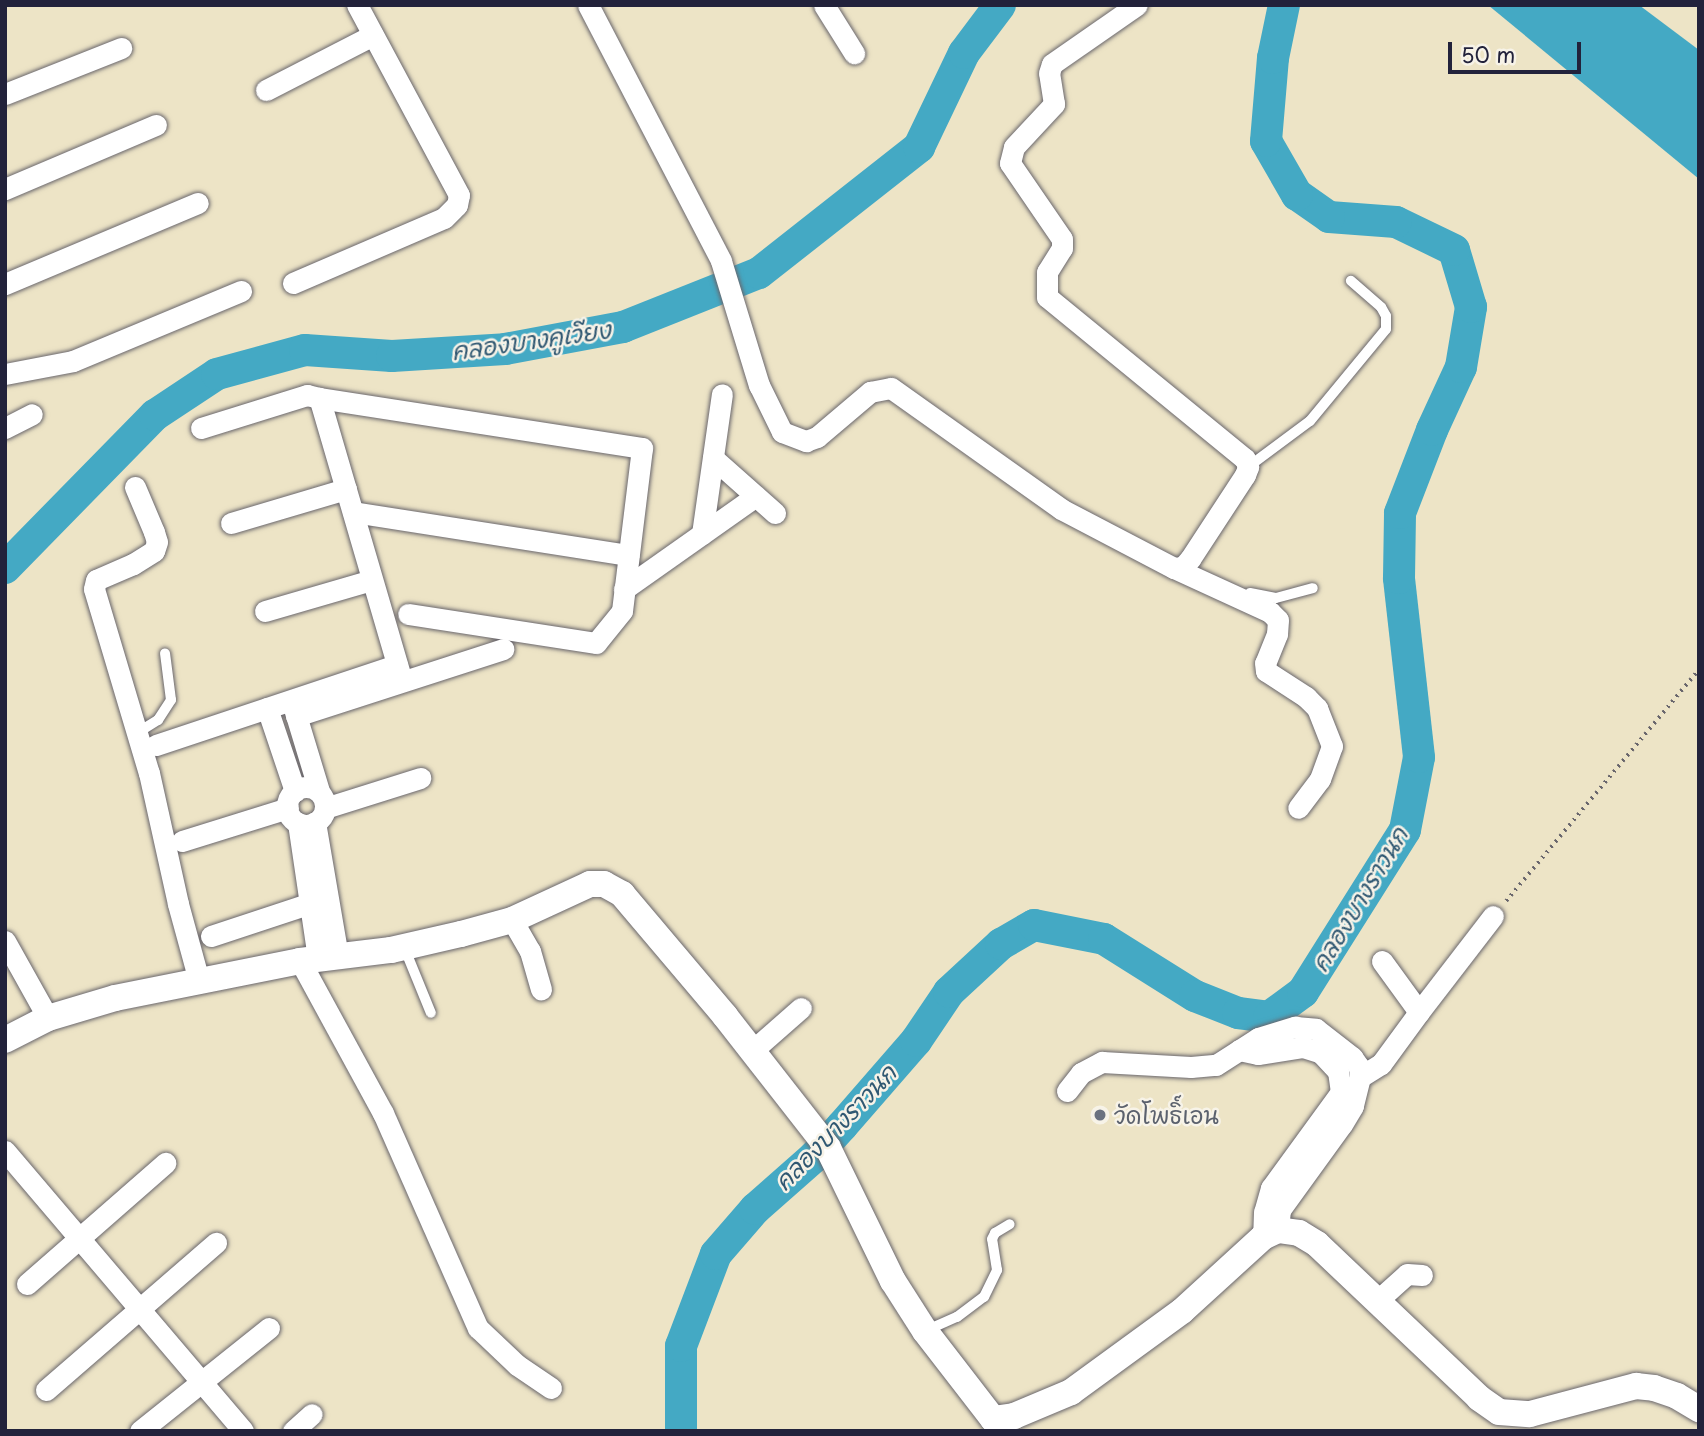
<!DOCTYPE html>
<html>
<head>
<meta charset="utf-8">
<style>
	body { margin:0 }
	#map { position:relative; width:1704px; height:1436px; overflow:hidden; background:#ede4c6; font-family:"Playpen Sans","Playpen Sans Thai",sans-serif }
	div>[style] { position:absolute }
	.water>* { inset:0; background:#44a9c4 }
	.river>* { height:32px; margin:-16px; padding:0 16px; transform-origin:16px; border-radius:16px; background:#44a9c4 }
	.path>* { height:3.5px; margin-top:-1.75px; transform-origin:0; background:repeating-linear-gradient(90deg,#69666c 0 2px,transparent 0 7px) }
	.roads { filter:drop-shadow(0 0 2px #69666c) drop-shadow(0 0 2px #69666c) }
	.service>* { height:10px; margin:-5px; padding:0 5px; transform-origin:5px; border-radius:5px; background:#fff }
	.minor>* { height:21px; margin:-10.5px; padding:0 10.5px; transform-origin:10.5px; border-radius:10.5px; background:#fff }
	.minor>.ring { margin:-10.5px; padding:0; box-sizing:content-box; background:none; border:21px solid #fff; border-radius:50% }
	.tertiary>* { height:26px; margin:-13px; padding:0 13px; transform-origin:13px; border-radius:13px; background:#fff }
	.dots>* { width:19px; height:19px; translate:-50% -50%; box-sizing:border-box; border:4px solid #f7f3e8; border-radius:50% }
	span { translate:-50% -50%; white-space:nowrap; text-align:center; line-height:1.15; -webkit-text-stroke:5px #f7f3e8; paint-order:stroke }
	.worship-label { font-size:23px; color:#5b616d }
	.left { translate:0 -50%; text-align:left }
	.water-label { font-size:24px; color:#305872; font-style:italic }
	.frame { position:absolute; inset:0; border:7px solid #22223b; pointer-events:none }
	.scale { position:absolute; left:1448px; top:42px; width:133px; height:32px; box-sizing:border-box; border:4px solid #22223b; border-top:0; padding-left:9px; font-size:21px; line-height:24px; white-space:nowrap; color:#22223b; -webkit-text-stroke:5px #f7f3e8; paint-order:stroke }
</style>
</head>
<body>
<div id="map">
	<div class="water">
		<div style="clip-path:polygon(1488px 5px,1639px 5px,1699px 50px,1699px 179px)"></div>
	</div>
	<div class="river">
		<div style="left:5px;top:568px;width:214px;rotate:-45.6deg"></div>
		<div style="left:155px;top:415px;width:74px;rotate:-33.5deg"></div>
		<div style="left:217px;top:374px;width:91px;rotate:-15.3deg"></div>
		<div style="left:305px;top:350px;width:87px;rotate:3.9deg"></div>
		<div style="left:392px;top:356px;width:113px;rotate:-3.5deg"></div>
		<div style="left:505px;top:349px;width:120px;rotate:-10.6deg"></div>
		<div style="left:623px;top:327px;width:146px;rotate:-21.7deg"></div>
		<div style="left:759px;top:273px;width:204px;rotate:-38.2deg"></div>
		<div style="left:919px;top:147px;width:104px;rotate:-64.4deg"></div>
		<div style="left:964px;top:53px;width:60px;rotate:-53.1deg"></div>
		<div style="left:681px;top:1431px;width:85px;rotate:-90deg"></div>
		<div style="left:681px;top:1346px;width:98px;rotate:-69.2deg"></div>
		<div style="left:716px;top:1254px;width:60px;rotate:-49.1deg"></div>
		<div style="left:755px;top:1209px;width:79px;rotate:-41.4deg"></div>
		<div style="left:814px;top:1157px;width:42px;rotate:-47.9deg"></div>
		<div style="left:842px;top:1126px;width:113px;rotate:-49deg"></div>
		<div style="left:916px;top:1041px;width:59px;rotate:-56deg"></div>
		<div style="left:949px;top:992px;width:71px;rotate:-42.7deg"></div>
		<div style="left:1001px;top:944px;width:38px;rotate:-30deg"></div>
		<div style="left:1034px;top:925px;width:71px;rotate:11.3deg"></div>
		<div style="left:1104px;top:939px;width:107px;rotate:32.1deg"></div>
		<div style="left:1195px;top:996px;width:46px;rotate:21.6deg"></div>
		<div style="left:1238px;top:1013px;width:31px;rotate:7deg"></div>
		<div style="left:1269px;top:1017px;width:42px;rotate:-36.3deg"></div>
		<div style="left:1303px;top:992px;width:191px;rotate:-57.8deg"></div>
		<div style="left:1405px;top:830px;width:74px;rotate:-79.1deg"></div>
		<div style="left:1419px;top:757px;width:180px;rotate:-96.4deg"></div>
		<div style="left:1399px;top:578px;width:65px;rotate:-89.1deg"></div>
		<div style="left:1400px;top:513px;width:89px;rotate:-68.9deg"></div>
		<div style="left:1432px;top:430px;width:69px;rotate:-65.3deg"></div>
		<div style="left:1461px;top:367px;width:61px;rotate:-80.5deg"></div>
		<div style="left:1471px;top:307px;width:59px;rotate:-106.6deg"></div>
		<div style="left:1454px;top:250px;width:64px;rotate:-154.2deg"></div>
		<div style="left:1396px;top:222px;width:67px;rotate:-175.7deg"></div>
		<div style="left:1329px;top:217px;width:39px;rotate:-145deg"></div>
		<div style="left:1297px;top:195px;width:62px;rotate:-119.9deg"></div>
		<div style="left:1266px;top:141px;width:83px;rotate:-85.2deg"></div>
		<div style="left:1273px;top:58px;width:54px;rotate:-78.3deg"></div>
	</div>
	<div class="path">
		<div style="left:1506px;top:901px;width:302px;rotate:-50.2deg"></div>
	</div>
	<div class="roads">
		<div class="service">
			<div style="left:1248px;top:467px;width:77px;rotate:-36.6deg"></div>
			<div style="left:1310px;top:421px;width:119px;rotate:-50.4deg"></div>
			<div style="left:1386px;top:329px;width:13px;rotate:-90deg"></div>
			<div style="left:1386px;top:316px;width:10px;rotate:-119deg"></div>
			<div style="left:1381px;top:307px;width:40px;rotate:-139deg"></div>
			<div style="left:1250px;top:593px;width:26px;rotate:11deg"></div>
			<div style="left:1276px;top:598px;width:38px;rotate:-15deg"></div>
			<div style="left:137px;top:733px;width:25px;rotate:-32deg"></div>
			<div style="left:158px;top:720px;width:24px;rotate:-57deg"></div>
			<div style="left:171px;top:700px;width:47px;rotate:-97.3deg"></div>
			<div style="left:404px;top:947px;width:71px;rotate:67.8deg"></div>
			<div style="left:925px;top:1331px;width:35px;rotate:-24deg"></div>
			<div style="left:957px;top:1317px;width:34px;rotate:-37deg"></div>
			<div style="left:984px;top:1297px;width:30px;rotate:-64deg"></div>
			<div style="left:997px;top:1270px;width:31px;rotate:-99deg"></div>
			<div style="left:992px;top:1239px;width:7px;rotate:-63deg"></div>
			<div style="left:995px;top:1233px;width:17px;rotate:-31deg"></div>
		</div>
		<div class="minor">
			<div style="left:588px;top:5px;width:288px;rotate:62.5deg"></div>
			<div style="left:721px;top:261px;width:130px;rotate:73deg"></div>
			<div style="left:759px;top:385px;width:52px;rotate:63.9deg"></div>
			<div style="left:782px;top:432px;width:26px;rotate:21deg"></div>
			<div style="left:806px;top:441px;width:12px;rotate:-20deg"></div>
			<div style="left:817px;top:437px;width:70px;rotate:-40.3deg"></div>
			<div style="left:870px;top:392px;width:21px;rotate:-11deg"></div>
			<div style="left:891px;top:388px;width:209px;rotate:35.4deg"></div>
			<div style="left:1061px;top:509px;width:127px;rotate:27.6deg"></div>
			<div style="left:1174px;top:568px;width:9px;rotate:-6deg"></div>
			<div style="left:1183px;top:567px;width:11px;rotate:-49deg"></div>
			<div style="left:1190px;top:559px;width:100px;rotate:-56.8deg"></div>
			<div style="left:1245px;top:475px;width:9px;rotate:-69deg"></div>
			<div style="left:1248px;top:467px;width:9px;rotate:-111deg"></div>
			<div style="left:1245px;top:459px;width:256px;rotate:-140.7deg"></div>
			<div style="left:1047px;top:297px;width:25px;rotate:-90deg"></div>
			<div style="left:1047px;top:272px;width:28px;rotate:-58deg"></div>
			<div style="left:1062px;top:248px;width:9px;rotate:-90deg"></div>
			<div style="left:1062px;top:239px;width:92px;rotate:-124.4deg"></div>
			<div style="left:1010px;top:163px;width:16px;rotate:-76deg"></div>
			<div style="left:1014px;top:147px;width:59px;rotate:-47.1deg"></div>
			<div style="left:1054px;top:104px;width:31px;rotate:-99deg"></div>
			<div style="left:1049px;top:73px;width:9px;rotate:-72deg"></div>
			<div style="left:1052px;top:64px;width:103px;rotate:-34.8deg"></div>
			<div style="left:824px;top:5px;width:57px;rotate:58deg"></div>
			<div style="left:266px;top:90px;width:120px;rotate:-27.2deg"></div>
			<div style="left:5px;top:94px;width:125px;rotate:-21.6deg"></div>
			<div style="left:5px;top:189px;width:164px;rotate:-23deg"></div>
			<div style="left:293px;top:283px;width:164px;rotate:-23.3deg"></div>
			<div style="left:444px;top:218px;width:18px;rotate:-45deg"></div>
			<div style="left:457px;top:205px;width:10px;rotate:-79deg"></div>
			<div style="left:459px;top:195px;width:216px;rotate:-118.2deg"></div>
			<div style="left:5px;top:284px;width:209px;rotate:-22.8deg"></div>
			<div style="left:5px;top:374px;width:69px;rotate:-10.8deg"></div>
			<div style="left:73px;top:361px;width:182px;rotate:-22.6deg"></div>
			<div style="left:5px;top:428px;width:30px;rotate:-27deg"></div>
			<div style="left:201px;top:428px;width:111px;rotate:-17.3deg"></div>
			<div style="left:307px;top:395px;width:12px;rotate:14deg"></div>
			<div style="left:713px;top:458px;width:83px;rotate:41.6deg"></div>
			<div style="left:135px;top:487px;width:49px;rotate:67.1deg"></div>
			<div style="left:154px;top:532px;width:10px;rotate:73deg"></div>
			<div style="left:157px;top:542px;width:9px;rotate:108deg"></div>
			<div style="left:154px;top:551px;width:25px;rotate:148deg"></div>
			<div style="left:133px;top:564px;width:40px;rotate:156.6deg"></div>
			<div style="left:96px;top:580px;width:9px;rotate:103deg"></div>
			<div style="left:94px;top:589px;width:192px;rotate:73.4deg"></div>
			<div style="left:149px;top:773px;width:134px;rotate:77.5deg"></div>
			<div style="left:178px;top:904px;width:80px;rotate:74.7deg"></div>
			<div style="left:353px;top:512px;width:279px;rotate:8.9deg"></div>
			<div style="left:231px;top:523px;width:120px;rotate:-16.5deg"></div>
			<div style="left:702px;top:534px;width:141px;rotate:-81.9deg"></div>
			<div style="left:1174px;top:568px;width:106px;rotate:24.6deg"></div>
			<div style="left:1270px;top:612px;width:11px;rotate:45deg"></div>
			<div style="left:1278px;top:620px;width:14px;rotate:94deg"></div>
			<div style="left:1277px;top:634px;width:31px;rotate:112deg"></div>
			<div style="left:1265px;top:663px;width:8px;rotate:83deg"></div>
			<div style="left:1266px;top:671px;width:48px;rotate:33deg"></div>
			<div style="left:1306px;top:697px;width:16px;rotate:45deg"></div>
			<div style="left:1317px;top:708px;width:41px;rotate:68.5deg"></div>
			<div style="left:1332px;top:746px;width:35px;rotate:110deg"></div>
			<div style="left:1320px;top:779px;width:36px;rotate:127deg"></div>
			<div style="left:624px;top:589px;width:161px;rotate:-35.2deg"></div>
			<div style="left:265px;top:611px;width:111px;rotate:-16.2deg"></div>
			<div style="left:402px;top:681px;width:295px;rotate:-106.3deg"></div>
			<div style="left:319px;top:398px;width:327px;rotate:8.8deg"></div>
			<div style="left:642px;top:448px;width:164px;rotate:97deg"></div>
			<div style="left:622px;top:611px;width:41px;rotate:129.1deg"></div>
			<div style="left:596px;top:643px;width:190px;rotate:-171.2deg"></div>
			<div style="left:292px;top:702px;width:93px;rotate:73.1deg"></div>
			<div style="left:267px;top:708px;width:88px;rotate:71.4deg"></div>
			<div style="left:296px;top:716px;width:218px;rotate:-17.9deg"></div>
			<div style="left:156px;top:745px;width:254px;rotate:-18.4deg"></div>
			<div class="ring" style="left:287px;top:787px;width:17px;height:17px"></div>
			<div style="left:325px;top:808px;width:100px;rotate:-17.5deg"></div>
			<div style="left:315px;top:822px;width:137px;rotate:80.3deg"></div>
			<div style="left:298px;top:823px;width:137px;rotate:81.6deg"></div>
			<div style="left:182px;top:841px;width:111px;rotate:-17.3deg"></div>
			<div style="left:512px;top:920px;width:36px;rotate:60deg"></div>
			<div style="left:530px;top:951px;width:40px;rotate:74deg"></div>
			<div style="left:211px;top:936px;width:118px;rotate:-18.3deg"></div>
			<div style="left:5px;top:941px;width:88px;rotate:60.8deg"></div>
			<div style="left:300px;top:961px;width:173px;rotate:61.4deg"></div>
			<div style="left:383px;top:1113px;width:235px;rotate:66.2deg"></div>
			<div style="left:478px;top:1328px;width:54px;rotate:43.5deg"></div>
			<div style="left:517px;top:1365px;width:41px;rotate:34.1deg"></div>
			<div style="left:1419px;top:1012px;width:121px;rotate:-52.4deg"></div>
			<div style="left:1239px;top:1050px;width:19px;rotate:12deg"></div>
			<div style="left:1258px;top:1054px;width:46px;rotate:-8.8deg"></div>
			<div style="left:1303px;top:1047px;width:19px;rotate:18deg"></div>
			<div style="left:1321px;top:1053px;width:25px;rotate:47deg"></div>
			<div style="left:1338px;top:1071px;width:21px;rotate:82deg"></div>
			<div style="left:1341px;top:1092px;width:119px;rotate:126.1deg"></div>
			<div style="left:1271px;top:1188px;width:25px;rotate:106deg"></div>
			<div style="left:1264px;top:1212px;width:25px;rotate:92deg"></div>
			<div style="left:752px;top:1051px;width:65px;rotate:-41.3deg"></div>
			<div style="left:1360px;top:1077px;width:25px;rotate:-32deg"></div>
			<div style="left:1381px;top:1064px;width:64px;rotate:-53.8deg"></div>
			<div style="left:1419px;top:1012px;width:63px;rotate:-126deg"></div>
			<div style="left:1067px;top:1091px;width:23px;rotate:-52deg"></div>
			<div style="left:1081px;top:1073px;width:24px;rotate:-28deg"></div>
			<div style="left:1102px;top:1062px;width:89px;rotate:3.2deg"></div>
			<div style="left:1191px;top:1067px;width:25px;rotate:-5deg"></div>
			<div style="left:1216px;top:1065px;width:50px;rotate:-32.7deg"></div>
			<div style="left:1258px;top:1038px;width:39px;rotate:-17deg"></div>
			<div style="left:1295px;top:1027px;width:21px;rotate:5deg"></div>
			<div style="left:1316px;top:1029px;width:46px;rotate:37.9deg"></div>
			<div style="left:1352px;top:1057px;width:12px;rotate:55deg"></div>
			<div style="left:1359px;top:1067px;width:10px;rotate:84deg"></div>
			<div style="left:1360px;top:1077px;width:30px;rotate:104deg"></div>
			<div style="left:1353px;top:1106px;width:21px;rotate:121deg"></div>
			<div style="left:1342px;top:1124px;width:106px;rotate:125.8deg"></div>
			<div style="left:1280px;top:1210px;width:20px;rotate:96deg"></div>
			<div style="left:5px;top:1151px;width:367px;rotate:49.6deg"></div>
			<div style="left:27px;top:1284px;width:184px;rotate:-41.2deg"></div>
			<div style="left:1377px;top:1301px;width:40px;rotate:-42deg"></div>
			<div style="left:1407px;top:1274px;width:15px;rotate:4deg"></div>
			<div style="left:46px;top:1390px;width:225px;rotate:-40.9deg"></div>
			<div style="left:140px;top:1431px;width:165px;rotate:-38.6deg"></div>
			<div style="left:293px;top:1431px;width:25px;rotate:-42deg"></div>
		</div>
		<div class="tertiary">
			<div style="left:5px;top:1040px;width:48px;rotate:-27.1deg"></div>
			<div style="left:48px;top:1018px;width:70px;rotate:-16.6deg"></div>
			<div style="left:115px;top:998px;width:189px;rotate:-11.3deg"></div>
			<div style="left:300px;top:961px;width:92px;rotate:-6.9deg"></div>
			<div style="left:391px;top:950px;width:72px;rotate:-12.9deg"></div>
			<div style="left:461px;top:934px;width:53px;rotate:-15.4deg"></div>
			<div style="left:512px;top:920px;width:86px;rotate:-24.8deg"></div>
			<div style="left:590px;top:884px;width:14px"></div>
			<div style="left:604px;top:884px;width:21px;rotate:29deg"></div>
			<div style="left:622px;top:894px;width:160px;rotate:49.8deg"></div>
			<div style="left:725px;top:1016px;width:167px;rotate:52deg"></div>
			<div style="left:828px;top:1148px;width:148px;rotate:64deg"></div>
			<div style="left:893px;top:1281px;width:59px;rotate:57.4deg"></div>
			<div style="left:925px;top:1331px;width:111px;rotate:52.3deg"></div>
			<div style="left:993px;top:1419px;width:21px;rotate:-8deg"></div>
			<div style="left:1014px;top:1416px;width:62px;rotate:-22.8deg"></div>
			<div style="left:1071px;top:1392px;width:137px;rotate:-36.1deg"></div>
			<div style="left:1182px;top:1311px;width:110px;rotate:-42.4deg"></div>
			<div style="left:1263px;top:1237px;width:17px;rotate:-25deg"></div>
			<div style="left:1278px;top:1230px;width:21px;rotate:8deg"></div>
			<div style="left:1299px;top:1233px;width:21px;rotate:31deg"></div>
			<div style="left:1317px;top:1244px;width:224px;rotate:43.5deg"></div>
			<div style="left:1479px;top:1398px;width:24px;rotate:35deg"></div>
			<div style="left:1499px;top:1412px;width:31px;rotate:4deg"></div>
			<div style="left:1530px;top:1414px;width:110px;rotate:-14.8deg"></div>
			<div style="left:1636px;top:1386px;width:18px;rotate:6deg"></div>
			<div style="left:1654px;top:1388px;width:24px;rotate:19deg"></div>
			<div style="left:1677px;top:1396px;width:26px;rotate:31deg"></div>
		</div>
	</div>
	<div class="dots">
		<div style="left:1100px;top:1115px;background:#6b7280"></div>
	</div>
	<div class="worship-label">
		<span class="left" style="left:1114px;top:1115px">วัดโพธิ์เอน</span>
	</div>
	<div class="water-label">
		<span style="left:531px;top:340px;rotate:-8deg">คลองบางคูเวียง</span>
		<span style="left:1359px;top:899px;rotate:-59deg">คลองบางราวนก</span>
		<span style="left:835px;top:1127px;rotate:-46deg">คลองบางราวนก</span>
	</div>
	<div class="frame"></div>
	<div class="scale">50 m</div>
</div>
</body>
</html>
